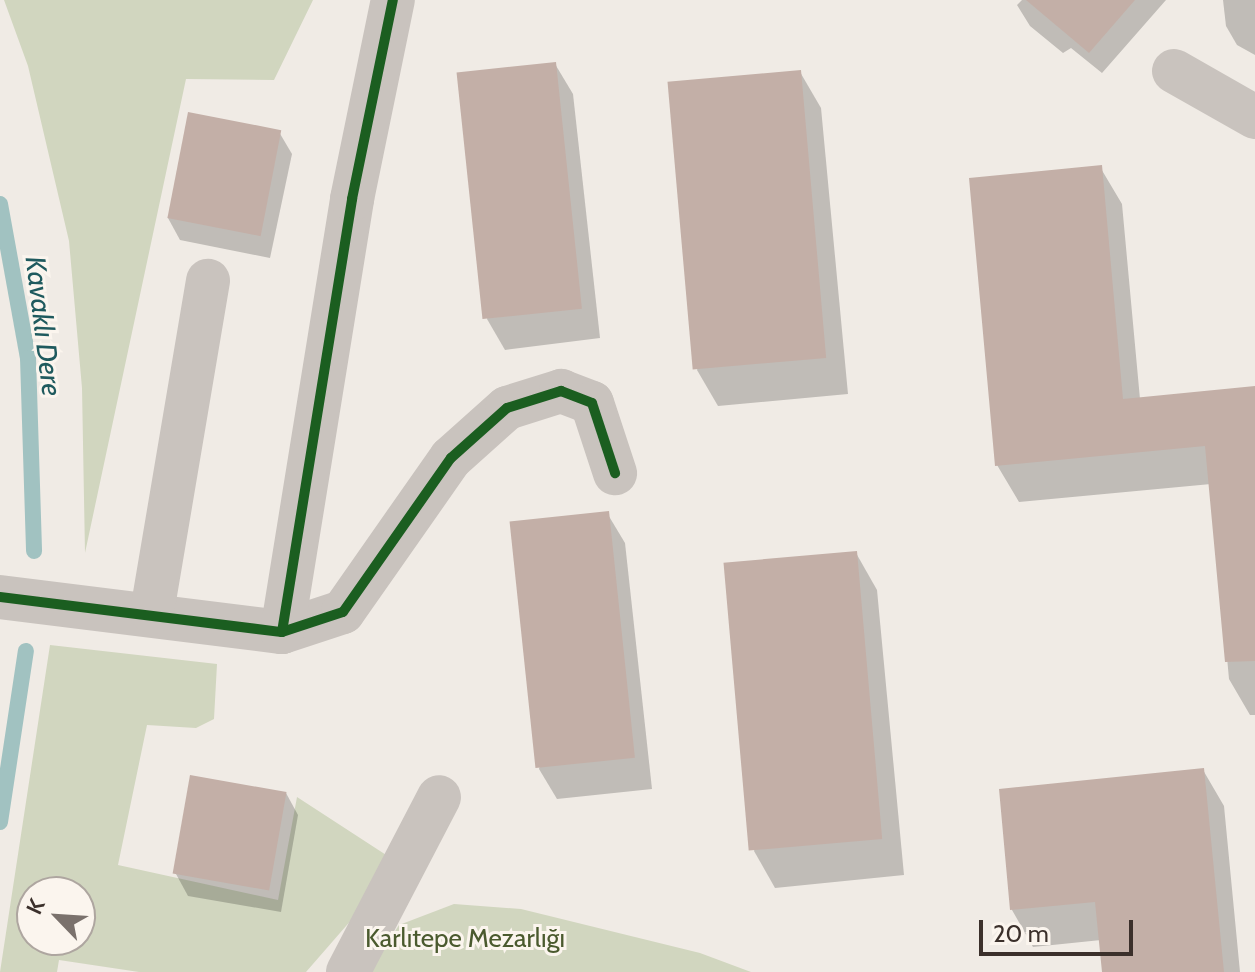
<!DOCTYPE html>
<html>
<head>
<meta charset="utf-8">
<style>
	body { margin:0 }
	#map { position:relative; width:1255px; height:972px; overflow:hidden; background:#f0ebe5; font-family:Cabin,sans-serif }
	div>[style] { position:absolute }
	.green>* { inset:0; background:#d1d6bf }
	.shadow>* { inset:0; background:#0003 }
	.stream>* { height:16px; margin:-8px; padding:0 8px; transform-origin:8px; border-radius:8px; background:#a1c2c1 }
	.building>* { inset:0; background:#c3afa7; transform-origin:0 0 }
	.minor>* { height:44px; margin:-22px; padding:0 22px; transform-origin:22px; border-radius:22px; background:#c9c3be }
	.cycleway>* { height:10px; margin:-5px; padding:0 5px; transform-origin:5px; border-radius:5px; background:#1b5e20 }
	span { translate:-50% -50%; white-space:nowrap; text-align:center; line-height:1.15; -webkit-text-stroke:6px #fbf5ee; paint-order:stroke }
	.park-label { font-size:26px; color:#4a5a2e }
	.water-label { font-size:28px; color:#1f5a5e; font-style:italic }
	.north { position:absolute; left:16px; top:876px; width:80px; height:80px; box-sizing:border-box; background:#fbf5ee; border:2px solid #aea6a0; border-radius:50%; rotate:295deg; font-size:22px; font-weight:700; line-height:32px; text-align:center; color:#3b302b }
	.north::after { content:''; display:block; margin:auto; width:28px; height:36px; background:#7a716c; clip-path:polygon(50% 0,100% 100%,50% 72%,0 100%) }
	.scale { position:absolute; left:979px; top:920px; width:154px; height:36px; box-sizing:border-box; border:4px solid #3b302b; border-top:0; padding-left:10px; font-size:24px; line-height:28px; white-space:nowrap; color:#3b302b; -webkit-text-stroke:6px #fbf5ee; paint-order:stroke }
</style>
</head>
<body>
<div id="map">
	<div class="green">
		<div style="clip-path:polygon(4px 0,313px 0,274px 80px,186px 79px,85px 553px,82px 388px,69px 241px,28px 66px)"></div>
		<div style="clip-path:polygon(evenodd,50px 645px,217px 664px,214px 719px,196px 728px,147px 725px,118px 865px,278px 900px,297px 797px,400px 864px,306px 972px,139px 972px,59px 960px,57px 972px,0 972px,50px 645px,32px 892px,80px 892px,80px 940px,32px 940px,32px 892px)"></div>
		<div style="clip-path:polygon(454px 904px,521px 909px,700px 953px,751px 972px,369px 972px,399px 925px)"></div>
	</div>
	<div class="shadow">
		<div style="clip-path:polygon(1022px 0,1166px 0,1102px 73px,1071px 48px,1063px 53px,1030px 26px,1017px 5px)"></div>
		<div style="clip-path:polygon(1223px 0,1255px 0,1255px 55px,1237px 45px,1226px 26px)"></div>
		<div style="clip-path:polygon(555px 64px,573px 94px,600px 338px,505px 350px,487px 319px)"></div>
		<div style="clip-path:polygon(800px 72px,821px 108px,848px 394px,718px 406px,697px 370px)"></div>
		<div style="clip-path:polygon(279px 132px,292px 154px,270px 258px,180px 240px,168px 218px)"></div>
		<div style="clip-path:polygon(1100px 167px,1122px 204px,1140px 399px,1255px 388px,1255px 715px,1250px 715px,1229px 679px,1211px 484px,1019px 502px,997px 465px)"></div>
		<div style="clip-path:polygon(607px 513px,625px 543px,652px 789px,557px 799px,539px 769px)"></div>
		<div style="clip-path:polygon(856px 553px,877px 590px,904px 875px,775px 888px,754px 851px)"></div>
		<div style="clip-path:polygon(1203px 770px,1224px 806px,1240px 972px,1104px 972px,1101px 940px,1033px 947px,1012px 910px,1001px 791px)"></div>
		<div style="clip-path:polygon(286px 793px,298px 815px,281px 912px,188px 896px,176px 874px)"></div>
	</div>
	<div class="stream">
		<div style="left:0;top:204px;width:157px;rotate:79.7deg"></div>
		<div style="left:28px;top:358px;width:193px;rotate:88.2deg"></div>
		<div style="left:0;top:822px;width:173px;rotate:-81.4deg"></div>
	</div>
	<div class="building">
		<div style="clip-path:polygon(1026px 0,1135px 0,1089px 53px)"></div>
		<div style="left:556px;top:62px;width:248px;height:100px;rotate:84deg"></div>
		<div style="left:801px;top:70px;width:289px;height:134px;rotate:85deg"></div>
		<div style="left:188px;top:112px;width:95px;height:108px;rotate:11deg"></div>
		<div style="clip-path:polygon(1102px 165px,1123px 399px,1255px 386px,1255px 661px,1225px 662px,1205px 446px,995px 466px,969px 178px)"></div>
		<div style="left:609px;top:511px;width:248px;height:100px;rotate:84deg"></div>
		<div style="left:857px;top:551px;width:289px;height:134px;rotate:85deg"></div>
		<div style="clip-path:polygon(1204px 768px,1224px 972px,1102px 972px,1095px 902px,1010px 910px,999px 789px)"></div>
		<div style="left:190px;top:775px;width:98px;height:100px;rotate:10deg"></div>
	</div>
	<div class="minor">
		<div style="left:1174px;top:71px;width:93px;rotate:29.6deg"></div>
		<div style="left:0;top:597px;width:284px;rotate:7.1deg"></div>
		<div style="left:282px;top:632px;width:64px;rotate:-18.2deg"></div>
		<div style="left:343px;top:612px;width:188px;rotate:-55deg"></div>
		<div style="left:451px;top:458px;width:75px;rotate:-41.8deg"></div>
		<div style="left:507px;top:408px;width:57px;rotate:-17.5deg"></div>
		<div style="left:561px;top:391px;width:33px;rotate:21deg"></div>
		<div style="left:592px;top:403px;width:74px;rotate:71.8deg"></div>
		<div style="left:152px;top:612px;width:336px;rotate:-80.4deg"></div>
		<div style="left:282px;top:632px;width:439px;rotate:-80.8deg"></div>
		<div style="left:352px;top:199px;width:203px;rotate:-78.4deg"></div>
		<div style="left:348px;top:972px;width:197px;rotate:-62.5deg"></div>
	</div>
	<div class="cycleway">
		<div style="left:0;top:597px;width:284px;rotate:7.1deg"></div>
		<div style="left:282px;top:632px;width:64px;rotate:-18.2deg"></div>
		<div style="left:343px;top:612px;width:188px;rotate:-55deg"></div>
		<div style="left:451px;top:458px;width:75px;rotate:-41.8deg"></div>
		<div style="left:507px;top:408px;width:57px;rotate:-17.5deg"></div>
		<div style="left:561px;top:391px;width:33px;rotate:21deg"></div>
		<div style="left:592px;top:403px;width:74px;rotate:71.8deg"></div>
		<div style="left:282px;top:632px;width:439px;rotate:-80.8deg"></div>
		<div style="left:352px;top:199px;width:203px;rotate:-78.4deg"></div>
	</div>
	<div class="park-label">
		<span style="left:465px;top:939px">Karlıtepe Mezarlığı</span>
	</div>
	<div class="water-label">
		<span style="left:44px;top:326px;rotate:83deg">Kavaklı Dere</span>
	</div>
	<div class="north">K</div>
	<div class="scale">20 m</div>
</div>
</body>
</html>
